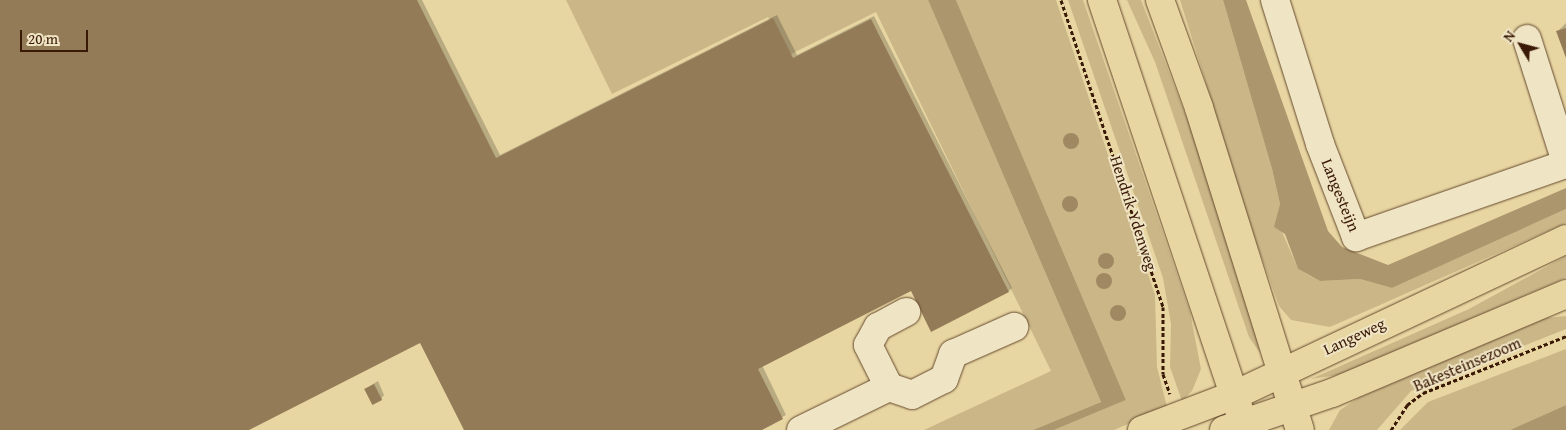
<!DOCTYPE html>
<html>
<head>
<meta charset="utf-8">
<style>
	body { margin:0 }
	#map { position:relative; width:1566px; height:430px; overflow:hidden; background:#e7d6a2; font-family:"Gentium Book Plus",serif }
	div>[style] { position:absolute }
	.green>* { inset:0; background:#cab687 }
	.water>* { inset:0; background:#ac966d }
	.shadow>* { inset:0; background:#0003 }
	.building>* { inset:0; background:#947b57; transform-origin:0 0 }
	.path>* { height:3px; margin-top:-1.5px; transform-origin:0; background:repeating-linear-gradient(90deg,#3a1906 0 4px,transparent 0 6.5px) }
	.roads { filter:drop-shadow(0 0 1px #65482d) drop-shadow(0 0 1px #65482d) }
	.minor>* { height:28px; margin:-14px; padding:0 14px; transform-origin:14px; border-radius:14px; background:#efe4c3 }
	.major>* { height:28px; margin:-14px; padding:0 14px; transform-origin:14px; border-radius:14px; background:#e7d6a2 }
	.trees>* { width:16px; height:16px; margin:-8px; border-radius:50%; background:#a08862 }
	span { translate:-50% -50%; white-space:nowrap; text-align:center; line-height:1.15; -webkit-text-stroke:4px #efe4c3; paint-order:stroke }
	.street-label { font-size:16px; color:#3a1906 }
	.north { position:absolute; left:1496px; top:20px; width:50px; height:50px; -webkit-text-stroke:4px #efe4c3; paint-order:stroke; rotate:307deg; font-size:14px; font-weight:700; line-height:20px; text-align:center; color:#3a1906 }
	.north::after { content:''; display:block; margin:auto; width:18px; height:22px; background:#3a1906; clip-path:polygon(50% 0,100% 100%,50% 72%,0 100%) }
	.scale { position:absolute; left:20px; top:30px; width:68px; height:22px; box-sizing:border-box; border:2px solid #3a1906; border-top:0; padding-left:6px; font-size:15px; line-height:18px; white-space:nowrap; color:#3a1906; -webkit-text-stroke:4px #efe4c3; paint-order:stroke }
</style>
</head>
<body>
<div id="map">
	<div class="green">
		<div style="clip-path:polygon(566px 0,928px 0,1101px 402px,1033px 430px,924px 430px,1051px 371px,876px 12px,787px 56px,768px 17px,612px 94px)"></div>
		<div style="clip-path:polygon(956px 0,1056px 0,1155px 295px,1157px 367px,1167px 407px,1114px 430px,1054px 430px,1126px 400px)"></div>
		<div style="clip-path:polygon(1068px 0,1083px 0,1190px 312px,1201px 369px,1192px 391px,1182px 401px,1170px 367px,1171px 324px,1163px 278px)"></div>
		<div style="clip-path:polygon(1127px 0,1141px 0,1191px 129px,1245px 292px,1260px 353px,1249px 337px,1155px 62px)"></div>
		<div style="clip-path:polygon(1180px 0,1223px 0,1272px 169px,1280px 204px,1277px 220px,1298px 269px,1308px 275px,1320px 281px,1360px 279px,1392px 288px,1566px 209px,1566px 223px,1330px 327px,1291px 320px,1279px 306px,1256px 242px)"></div>
		<div style="clip-path:polygon(1566px 256px,1566px 278px,1338px 375px,1311px 379px,1469px 309px)"></div>
		<div style="clip-path:polygon(1566px 316px,1566px 329px,1411px 391px,1377px 430px,1329px 430px,1340px 410px,1360px 397px,1545px 318px)"></div>
		<div style="clip-path:polygon(1566px 349px,1566px 405px,1510px 430px,1400px 430px,1428px 402px)"></div>
	</div>
	<div class="water">
		<div style="clip-path:polygon(928px 0,956px 0,1126px 400px,1054px 430px,1033px 430px,1101px 402px)"></div>
		<div style="clip-path:polygon(1223px 0,1246px 0,1328px 231px,1342px 247px,1388px 265px,1566px 188px,1566px 209px,1392px 288px,1360px 279px,1320px 281px,1298px 269px,1285px 234px,1274px 227px,1280px 204px,1272px 169px)"></div>
		<div style="clip-path:polygon(1566px 405px,1566px 430px,1510px 430px)"></div>
	</div>
	<div class="shadow">
		<div style="clip-path:polygon(0 0,422px 0,500px 155px,777px 15px,797px 55px,874px 16px,1012px 288px,1009px 291px,912px 290px,762px 365px,786px 415px,758px 430px,466px 430px,421px 342px,246px 430px,0 430px)"></div>
		<div style="clip-path:polygon(1566px 23px,1566px 51px,1557px 32px)"></div>
		<div style="clip-path:polygon(378px 381px,384px 395px,381px 399px,365px 389px)"></div>
	</div>
	<div class="building">
		<div style="clip-path:polygon(0 0,417px 0,496px 158px,773px 18px,793px 58px,871px 19px,1009px 292px,931px 332px,911px 291px,758px 369px,783px 419px,762px 430px,464px 430px,420px 343px,249px 430px,0 430px)"></div>
		<div style="clip-path:polygon(1566px 28px,1566px 58px,1556px 31px)"></div>
		<div style="left:374px;top:384px;width:18px;height:11px;rotate:63deg"></div>
	</div>
	<div class="path">
		<div style="left:1061px;top:0;width:324px;rotate:71.6deg"></div>
		<div style="left:1163px;top:307px;width:67px;rotate:90deg"></div>
		<div style="left:1163px;top:374px;width:21px;rotate:71deg"></div>
		<div style="left:1391px;top:430px;width:30px;rotate:-57deg"></div>
		<div style="left:1407px;top:405px;width:20px;rotate:-37deg"></div>
		<div style="left:1423px;top:393px;width:154px;rotate:-21.7deg"></div>
	</div>
	<div class="roads">
		<div class="minor">
			<div style="left:1275px;top:0;width:151px;rotate:72.6deg"></div>
			<div style="left:1320px;top:144px;width:100px;rotate:68.8deg"></div>
			<div style="left:1356px;top:237px;width:222px;rotate:-19.2deg"></div>
			<div style="left:1527px;top:39px;width:129px;rotate:72.4deg"></div>
			<div style="left:889px;top:387px;width:47px;rotate:-116.6deg"></div>
			<div style="left:868px;top:345px;width:21px;rotate:-61deg"></div>
			<div style="left:878px;top:327px;width:32px;rotate:-28deg"></div>
			<div style="left:801px;top:430px;width:98px;rotate:-26deg"></div>
			<div style="left:889px;top:387px;width:24px;rotate:19deg"></div>
			<div style="left:912px;top:395px;width:36px;rotate:-27deg"></div>
			<div style="left:944px;top:379px;width:27px;rotate:-70deg"></div>
			<div style="left:953px;top:354px;width:67px;rotate:-23.9deg"></div>
		</div>
		<div class="major">
			<div style="left:1102px;top:0;width:453px;rotate:71.5deg"></div>
			<div style="left:1160px;top:0;width:115px;rotate:70.1deg"></div>
			<div style="left:1199px;top:108px;width:337px;rotate:72.6deg"></div>
			<div style="left:1142px;top:430px;width:102px;rotate:-20.8deg"></div>
			<div style="left:1237px;top:394px;width:364px;rotate:-25.2deg"></div>
			<div style="left:1224px;top:430px;width:114px;rotate:-18.9deg"></div>
			<div style="left:1332px;top:393px;width:254px;rotate:-22.9deg"></div>
		</div>
	</div>
	<div class="trees">
		<div style="left:1071px;top:141px"></div>
		<div style="left:1070px;top:204px"></div>
		<div style="left:1106px;top:261px"></div>
		<div style="left:1104px;top:281px"></div>
		<div style="left:1118px;top:313px"></div>
	</div>
	<div class="street-label">
		<span style="left:1341px;top:195px;rotate:68deg">Langesteijn</span>
		<span style="left:1134px;top:213px;rotate:72deg">Hendrik Ydenweg</span>
		<span style="left:1354px;top:336px;rotate:-25deg">Langeweg</span>
		<span style="left:1467px;top:364px;rotate:-23deg">Bakesteinsezoom</span>
	</div>
	<div class="north">N</div>
	<div class="scale">20 m</div>
</div>
</body>
</html>
